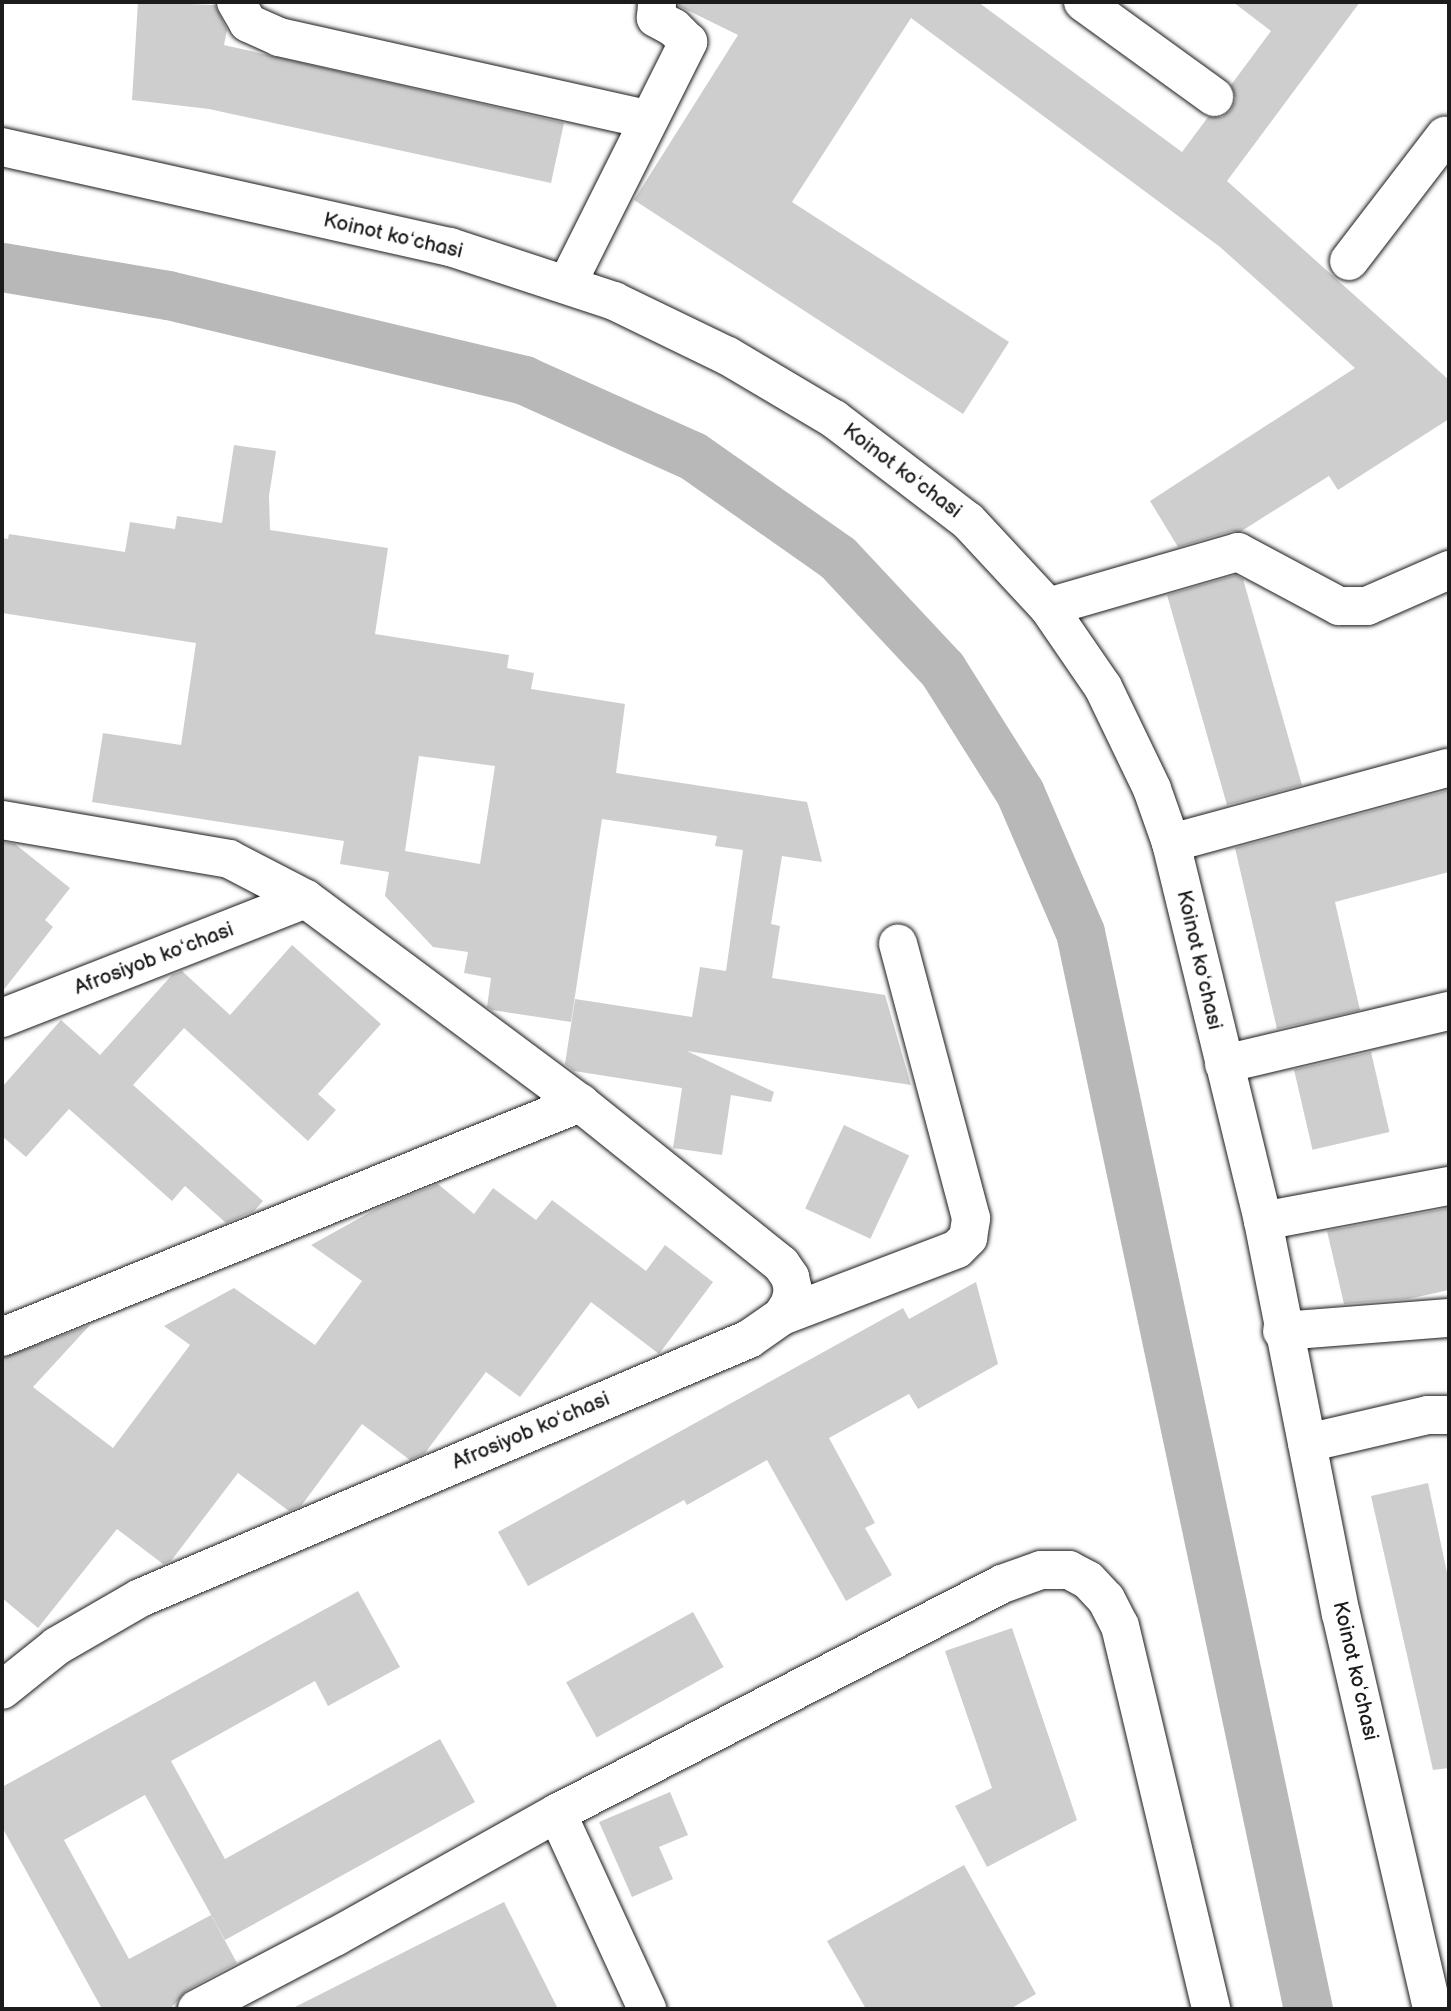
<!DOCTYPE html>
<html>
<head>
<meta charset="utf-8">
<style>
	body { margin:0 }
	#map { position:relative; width:1451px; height:2011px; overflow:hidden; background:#fff; font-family:"Balsamiq Sans",sans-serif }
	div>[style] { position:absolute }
	.canal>* { height:49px; margin:-24.5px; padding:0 24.5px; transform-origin:24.5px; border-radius:24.5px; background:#b8b8b8 }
	.building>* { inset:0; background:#cecece; transform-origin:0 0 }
	.roads { filter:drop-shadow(0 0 2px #1c1c1c) drop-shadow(0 0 2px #1c1c1c) }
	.minor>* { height:38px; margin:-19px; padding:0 19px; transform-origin:19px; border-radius:19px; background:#fff }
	span { translate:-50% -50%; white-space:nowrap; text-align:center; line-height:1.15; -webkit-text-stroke:5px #fff; paint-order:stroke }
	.street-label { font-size:21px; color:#1c1c1c }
	.frame { position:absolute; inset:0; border:4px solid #1c1c1c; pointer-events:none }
</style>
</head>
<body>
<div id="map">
	<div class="canal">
		<div style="left:2px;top:267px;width:168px;rotate:9.6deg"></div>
		<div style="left:168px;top:295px;width:366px;rotate:13.4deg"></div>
		<div style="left:524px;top:380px;width:185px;rotate:24.2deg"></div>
		<div style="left:693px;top:456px;width:177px;rotate:35.1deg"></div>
		<div style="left:838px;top:558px;width:152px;rotate:46.9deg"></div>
		<div style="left:942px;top:669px;width:146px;rotate:57.8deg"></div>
		<div style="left:1020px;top:793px;width:151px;rotate:66.7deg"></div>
		<div style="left:1080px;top:932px;width:1101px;rotate:78.05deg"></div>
	</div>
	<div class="building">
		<div style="clip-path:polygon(138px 2px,215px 5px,227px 30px,224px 45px,564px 123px,551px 183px,209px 109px,132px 100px)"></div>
		<div style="clip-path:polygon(679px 2px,978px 2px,1182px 152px,1208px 117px,1222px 117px,1231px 110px,1236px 99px,1231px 85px,1271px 31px,1233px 2px,1360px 2px,1227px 181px,1449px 380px,1449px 419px,1338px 490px,1329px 476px,1240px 532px,1232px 531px,1178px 547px,1150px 501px,1355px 368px,1220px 247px,911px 18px,792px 202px,1009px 342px,963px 414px,634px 200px,738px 35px,679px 6px)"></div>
		<div style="clip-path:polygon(evenodd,234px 445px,276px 451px,269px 496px,270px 530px,388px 548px,375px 634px,509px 655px,507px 668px,534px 673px,531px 689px,625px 704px,616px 773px,807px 802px,822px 862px,782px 856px,771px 924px,780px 926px,772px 978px,885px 995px,911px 1085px,687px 1051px,774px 1092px,771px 1102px,731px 1095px,722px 1155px,673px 1148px,682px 1088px,574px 1071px,565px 1064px,575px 999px,692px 1017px,700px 967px,726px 971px,743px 850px,715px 846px,717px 836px,602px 819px,571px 1022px,492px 1010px,487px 1007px,491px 978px,464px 973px,468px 952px,433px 947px,385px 896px,389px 872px,340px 864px,344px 841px,92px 802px,103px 733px,181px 745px,196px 643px,2px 613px,2px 538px,8px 539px,9px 534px,125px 552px,130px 522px,175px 529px,177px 516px,222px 523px,234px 445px,419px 756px,495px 766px,480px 864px,405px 851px,419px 756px)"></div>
		<div style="clip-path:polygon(1236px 575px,1243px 579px,1302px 785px,1227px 805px,1167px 595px)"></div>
		<div style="clip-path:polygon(1449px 790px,1449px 872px,1335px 902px,1360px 1010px,1277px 1029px,1235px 848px)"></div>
		<div style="clip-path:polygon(2px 842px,15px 844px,70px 888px,45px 920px,53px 927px,2px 992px)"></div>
		<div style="clip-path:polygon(292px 945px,381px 1024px,318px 1094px,336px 1110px,308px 1141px,184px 1028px,133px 1085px,263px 1201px,254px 1211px,226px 1223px,185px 1186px,172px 1201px,69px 1109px,26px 1157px,2px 1136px,2px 1087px,61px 1020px,100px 1055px,172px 975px,182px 971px,230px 1015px)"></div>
		<div style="left:1371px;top:1052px;width:82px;height:79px;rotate:77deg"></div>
		<div style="left:844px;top:1125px;width:72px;height:92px;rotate:25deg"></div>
		<div style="clip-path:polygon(438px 1184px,474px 1214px,493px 1188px,536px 1220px,552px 1200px,646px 1271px,665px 1245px,713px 1282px,659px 1354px,591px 1302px,520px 1397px,486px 1372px,425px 1453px,410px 1460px,362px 1424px,301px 1506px,289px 1511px,238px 1473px,171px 1561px,163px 1564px,117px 1529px,38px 1628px,2px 1598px,2px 1358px,90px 1325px,33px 1387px,113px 1448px,190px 1345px,164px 1326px,234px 1288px,315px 1345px,362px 1281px,311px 1245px,378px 1208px)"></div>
		<div style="clip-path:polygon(1449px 1208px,1449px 1290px,1408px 1299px,1344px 1304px,1327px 1231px)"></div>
		<div style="clip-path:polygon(976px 1282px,998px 1364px,918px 1409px,909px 1394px,829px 1438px,875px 1523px,865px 1528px,892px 1575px,846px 1601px,767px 1460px,687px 1505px,684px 1500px,528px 1586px,498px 1532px,903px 1308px,909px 1319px)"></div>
		<div style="clip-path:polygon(1428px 1483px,1449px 1582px,1449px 1768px,1433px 1770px,1371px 1496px)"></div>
		<div style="clip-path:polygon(358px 1591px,400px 1667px,328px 1706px,315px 1681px,171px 1761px,225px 1859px,440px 1739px,475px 1802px,225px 1940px,145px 1795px,64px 1840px,129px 1959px,211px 1915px,237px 1963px,187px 1990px,170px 2009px,102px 2009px,2px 1827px,2px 1787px)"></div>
		<div style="left:693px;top:1612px;width:63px;height:145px;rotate:61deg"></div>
		<div style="clip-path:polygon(1012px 1628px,1077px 1820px,987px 1867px,955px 1806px,992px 1788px,945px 1651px)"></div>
		<div style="clip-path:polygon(670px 1792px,688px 1835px,659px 1847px,673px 1879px,632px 1897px,599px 1822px)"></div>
		<div style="clip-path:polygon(964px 1865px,1036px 1994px,1010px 2009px,866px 2009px,827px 1941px)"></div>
		<div style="clip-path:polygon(504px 1902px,558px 2009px,291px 2009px,430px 1939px)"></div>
	</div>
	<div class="roads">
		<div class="minor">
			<div style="left:236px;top:2px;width:24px;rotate:60deg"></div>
			<div style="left:248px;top:23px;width:34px;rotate:24deg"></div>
			<div style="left:279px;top:37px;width:377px;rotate:12.6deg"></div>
			<div style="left:1083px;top:2px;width:162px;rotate:35.9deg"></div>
			<div style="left:2px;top:147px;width:459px;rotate:12.6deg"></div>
			<div style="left:450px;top:247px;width:173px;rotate:18.2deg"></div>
			<div style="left:614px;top:301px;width:127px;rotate:25.8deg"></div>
			<div style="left:728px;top:356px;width:123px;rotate:30.7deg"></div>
			<div style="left:834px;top:419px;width:168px;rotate:37.3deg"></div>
			<div style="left:968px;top:521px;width:117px;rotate:47.1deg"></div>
			<div style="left:1048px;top:607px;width:97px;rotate:55.5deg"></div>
			<div style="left:1103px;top:687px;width:113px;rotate:64.3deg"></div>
			<div style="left:1152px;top:789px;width:57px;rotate:70.6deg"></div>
			<div style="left:1171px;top:843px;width:389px;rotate:76.3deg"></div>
			<div style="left:1263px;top:1221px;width:401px;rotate:78.8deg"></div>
			<div style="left:1341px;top:1614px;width:405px;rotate:77deg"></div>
			<div style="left:1349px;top:261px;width:158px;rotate:-52.5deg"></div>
			<div style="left:567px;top:284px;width:271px;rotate:-63.4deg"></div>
			<div style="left:688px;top:42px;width:20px;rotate:-135deg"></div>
			<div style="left:674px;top:28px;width:21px;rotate:-151deg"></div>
			<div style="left:656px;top:18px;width:16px;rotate:-86deg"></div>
			<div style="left:1048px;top:607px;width:198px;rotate:-16.1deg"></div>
			<div style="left:1238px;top:552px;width:115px;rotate:28.1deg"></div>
			<div style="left:1339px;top:606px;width:28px"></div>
			<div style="left:1367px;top:606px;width:90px;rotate:-23.7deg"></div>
			<div style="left:2px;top:820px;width:230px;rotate:9.7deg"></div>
			<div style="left:229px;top:859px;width:87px;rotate:27.5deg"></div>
			<div style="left:1171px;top:843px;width:286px;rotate:-15.2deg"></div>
			<div style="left:2px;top:1018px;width:326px;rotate:-21.4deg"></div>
			<div style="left:306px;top:899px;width:342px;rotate:36.7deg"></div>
			<div style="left:580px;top:1103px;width:258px;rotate:38.7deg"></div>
			<div style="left:781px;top:1264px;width:16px;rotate:55deg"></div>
			<div style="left:790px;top:1277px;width:13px;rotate:77deg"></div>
			<div style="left:793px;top:1290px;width:13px;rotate:103deg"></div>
			<div style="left:790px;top:1303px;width:15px;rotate:122deg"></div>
			<div style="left:782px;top:1316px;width:40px;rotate:145.1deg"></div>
			<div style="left:749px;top:1339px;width:662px;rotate:156.96deg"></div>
			<div style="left:140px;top:1598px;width:96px;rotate:150deg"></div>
			<div style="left:57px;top:1646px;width:70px;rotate:141.3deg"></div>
			<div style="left:1224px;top:1064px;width:231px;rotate:-13.3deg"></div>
			<div style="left:1263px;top:1221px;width:189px;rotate:-10.7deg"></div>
			<div style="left:782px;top:1316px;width:187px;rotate:-20.9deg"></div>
			<div style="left:957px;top:1249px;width:16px;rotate:-45deg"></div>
			<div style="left:968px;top:1238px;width:20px;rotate:-81deg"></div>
			<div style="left:971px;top:1218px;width:284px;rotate:-104.9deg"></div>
			<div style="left:1282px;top:1331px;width:168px;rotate:-4.5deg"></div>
			<div style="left:2px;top:1337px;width:624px;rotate:-22.04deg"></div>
			<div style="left:1307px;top:1443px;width:124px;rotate:-13deg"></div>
			<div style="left:1428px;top:1415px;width:21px"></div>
			<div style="left:557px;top:1813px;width:216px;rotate:65.3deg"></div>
			<div style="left:197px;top:2009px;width:156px;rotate:-27.6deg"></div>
			<div style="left:335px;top:1937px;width:254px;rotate:-29.2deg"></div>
			<div style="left:557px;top:1813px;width:500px;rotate:-27.23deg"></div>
			<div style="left:1002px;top:1584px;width:41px;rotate:-19.7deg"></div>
			<div style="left:1041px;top:1570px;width:28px"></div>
			<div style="left:1069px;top:1570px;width:21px;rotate:28deg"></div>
			<div style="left:1088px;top:1580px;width:26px;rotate:47deg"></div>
			<div style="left:1106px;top:1599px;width:30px;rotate:63deg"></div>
			<div style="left:1120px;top:1626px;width:394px;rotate:76.6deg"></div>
		</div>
	</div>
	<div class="street-label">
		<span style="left:393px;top:236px;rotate:13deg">Koinot koʻchasi</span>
		<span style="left:902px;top:471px;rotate:37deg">Koinot koʻchasi</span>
		<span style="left:154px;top:959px;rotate:-21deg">Afrosiyob koʻchasi</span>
		<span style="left:1199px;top:960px;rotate:77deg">Koinot koʻchasi</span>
		<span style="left:531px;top:1431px;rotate:-23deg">Afrosiyob koʻchasi</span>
		<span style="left:1355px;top:1671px;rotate:77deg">Koinot koʻchasi</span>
	</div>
	<div class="frame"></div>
</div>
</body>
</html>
